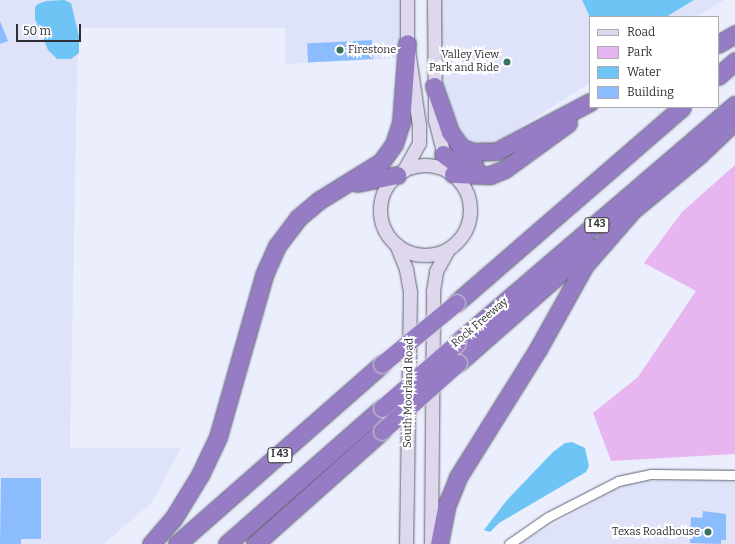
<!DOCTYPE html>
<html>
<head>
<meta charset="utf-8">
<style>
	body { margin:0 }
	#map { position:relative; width:735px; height:544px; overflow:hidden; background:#ebeefd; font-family:Bitter,serif }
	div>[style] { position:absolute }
	.built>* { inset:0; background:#dfe3fa }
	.green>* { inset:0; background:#e7b6f1 }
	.water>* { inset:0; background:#6ec5f5 }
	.building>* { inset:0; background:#8bbcfe; transform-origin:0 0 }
	.roads { filter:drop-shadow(0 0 1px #616371) drop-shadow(0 0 1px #616371) }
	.street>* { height:9px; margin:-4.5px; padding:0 4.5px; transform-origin:4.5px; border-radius:4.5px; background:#fff }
	.secondary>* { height:13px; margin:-6.5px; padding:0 6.5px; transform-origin:6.5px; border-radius:6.5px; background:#dfd8ed }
	.secondary>.ring { margin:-6.5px; padding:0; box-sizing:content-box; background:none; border:13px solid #dfd8ed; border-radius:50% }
	.highway>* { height:17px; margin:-8.5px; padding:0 8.5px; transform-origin:8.5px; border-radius:8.5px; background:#957cc4 }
	.bridges { filter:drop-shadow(0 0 1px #d1d1d3) drop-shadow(0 0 1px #d1d1d3) }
	.highway-bridge>* { height:17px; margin:-8.5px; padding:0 8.5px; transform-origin:8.5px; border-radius:8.5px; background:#957cc4 }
	.dots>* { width:11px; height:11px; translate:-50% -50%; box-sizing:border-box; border:2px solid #fff; border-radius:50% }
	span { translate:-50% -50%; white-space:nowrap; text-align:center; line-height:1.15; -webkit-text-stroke:4px #fff; paint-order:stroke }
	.shield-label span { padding:1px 3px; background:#fff; border:1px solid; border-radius:3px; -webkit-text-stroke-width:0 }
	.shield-label { font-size:10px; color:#2e2f35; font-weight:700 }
	.poi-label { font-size:11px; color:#2e2f35 }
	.left { translate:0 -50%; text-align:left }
	.right { translate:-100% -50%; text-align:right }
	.street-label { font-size:11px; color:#2e2f35 }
	.legend { position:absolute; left:589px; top:16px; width:130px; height:92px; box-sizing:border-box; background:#fff; border:1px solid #abacae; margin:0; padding:5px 7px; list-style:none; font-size:12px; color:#2e2f35 }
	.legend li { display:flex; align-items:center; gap:8px; height:20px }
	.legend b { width:20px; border:1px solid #abacae }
	.scale { position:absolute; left:16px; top:24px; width:65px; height:18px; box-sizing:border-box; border:2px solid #2e2f35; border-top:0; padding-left:5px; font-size:12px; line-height:14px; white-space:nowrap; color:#2e2f35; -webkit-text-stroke:3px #fff; paint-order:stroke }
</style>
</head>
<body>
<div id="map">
	<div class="built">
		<div style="clip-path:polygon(0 0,407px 0,406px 58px,285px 64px,285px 28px,78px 28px,70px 448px,181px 448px,152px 502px,104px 544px,0 544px)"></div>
		<div style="clip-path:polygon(434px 0,724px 0,696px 17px,590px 17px,590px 83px,501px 139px,483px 143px,472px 152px,444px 118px)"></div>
		<div style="clip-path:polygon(647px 481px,735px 481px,735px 544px,519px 544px,622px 485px)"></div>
	</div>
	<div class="green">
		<div style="clip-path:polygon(735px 165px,735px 454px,611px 461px,593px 413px,638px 377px,696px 291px,644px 263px,682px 212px)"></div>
	</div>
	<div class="water">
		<div style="clip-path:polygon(64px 0,71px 3px,79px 36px,79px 53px,71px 59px,57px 59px,48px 50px,35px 19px,35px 7px,38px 4px,46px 1px)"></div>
		<div style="clip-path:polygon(582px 0,694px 0,666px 17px,590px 17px)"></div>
		<div style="clip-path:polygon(572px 442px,585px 448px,589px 466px,586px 472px,499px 523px,490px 532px,484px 530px,507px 500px,553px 452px,565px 443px)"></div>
	</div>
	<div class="building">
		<div style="clip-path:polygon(0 21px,8px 41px,0 44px)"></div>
		<div style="left:372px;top:40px;width:19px;height:65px;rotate:87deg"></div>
		<div style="clip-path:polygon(1px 478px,41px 478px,41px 539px,21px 539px,21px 544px,0 544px)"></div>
		<div style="clip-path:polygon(703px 511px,726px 514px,726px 540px,721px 540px,721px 544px,690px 543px,691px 517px,702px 518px)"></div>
	</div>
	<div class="roads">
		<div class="street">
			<div style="left:509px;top:544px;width:47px;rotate:-34.7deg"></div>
			<div style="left:548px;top:517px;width:79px;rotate:-27.2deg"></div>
			<div style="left:618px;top:481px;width:34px;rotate:-12deg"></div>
			<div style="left:651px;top:474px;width:84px;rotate:0.7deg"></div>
		</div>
		<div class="secondary">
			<div style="left:434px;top:0;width:120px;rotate:89.5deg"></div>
			<div style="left:435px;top:120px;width:44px;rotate:75.7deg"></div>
			<div class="ring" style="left:380px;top:165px;width:77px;height:77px"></div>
			<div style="left:404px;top:170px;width:31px;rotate:-61deg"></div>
			<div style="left:419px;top:143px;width:18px;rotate:-90deg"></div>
			<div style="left:419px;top:125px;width:83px;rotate:-98.3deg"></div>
			<div style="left:407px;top:43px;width:43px;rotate:-90deg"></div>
			<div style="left:396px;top:244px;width:27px;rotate:68deg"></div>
			<div style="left:406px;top:269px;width:23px;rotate:80deg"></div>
			<div style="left:410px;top:292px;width:252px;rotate:90.9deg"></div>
			<div style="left:431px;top:544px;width:253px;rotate:-89.5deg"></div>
			<div style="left:433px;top:291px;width:20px;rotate:-81deg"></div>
			<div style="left:436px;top:271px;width:26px;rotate:-61deg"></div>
		</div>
		<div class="highway">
			<div style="left:718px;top:44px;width:20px;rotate:-30deg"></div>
			<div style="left:718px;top:76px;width:23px;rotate:-41deg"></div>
			<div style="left:434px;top:86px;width:49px;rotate:70.8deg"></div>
			<div style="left:450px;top:132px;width:19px;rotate:54deg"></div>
			<div style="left:461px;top:147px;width:12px;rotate:24deg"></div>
			<div style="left:472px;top:152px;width:25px;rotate:-2deg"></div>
			<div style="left:497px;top:151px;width:105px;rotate:-27.8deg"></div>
			<div style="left:443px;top:154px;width:15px;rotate:37deg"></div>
			<div style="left:455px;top:163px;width:20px;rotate:9deg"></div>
			<div style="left:453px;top:174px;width:37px;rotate:2deg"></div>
			<div style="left:490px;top:175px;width:16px;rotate:-22deg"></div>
			<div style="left:505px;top:169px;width:78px;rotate:-36.1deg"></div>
			<div style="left:357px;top:183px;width:41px;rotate:-11.3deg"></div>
			<div style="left:622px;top:219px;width:100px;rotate:-39.7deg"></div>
			<div style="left:699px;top:155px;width:50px;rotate:-43.4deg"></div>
			<div style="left:456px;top:303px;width:299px;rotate:-40.9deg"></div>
			<div style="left:457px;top:343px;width:366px;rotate:-40.6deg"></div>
			<div style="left:458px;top:363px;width:176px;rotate:-41.3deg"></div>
			<div style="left:151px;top:544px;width:33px;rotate:-49deg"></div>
			<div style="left:173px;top:519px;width:52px;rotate:-58.5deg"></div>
			<div style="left:200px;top:475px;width:42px;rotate:-64.7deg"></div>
			<div style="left:218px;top:437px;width:168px;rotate:-74.1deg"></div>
			<div style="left:264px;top:275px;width:32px;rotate:-66deg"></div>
			<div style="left:277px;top:246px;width:35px;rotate:-53deg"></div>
			<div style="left:298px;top:218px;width:26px;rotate:-40deg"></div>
			<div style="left:318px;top:201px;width:74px;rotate:-31.8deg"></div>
			<div style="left:381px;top:162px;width:22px;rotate:-54deg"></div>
			<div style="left:394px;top:144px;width:22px;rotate:-72deg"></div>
			<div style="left:401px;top:123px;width:80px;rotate:-85.7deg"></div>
			<div style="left:177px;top:544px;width:273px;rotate:-41.3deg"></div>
			<div style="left:227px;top:544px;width:206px;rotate:-41.3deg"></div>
			<div style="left:255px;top:544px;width:170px;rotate:-41.7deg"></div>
			<div style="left:439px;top:544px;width:38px;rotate:-79deg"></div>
			<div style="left:446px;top:507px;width:32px;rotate:-68deg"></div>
			<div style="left:458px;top:477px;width:151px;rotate:-58deg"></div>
			<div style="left:538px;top:349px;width:96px;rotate:-60.8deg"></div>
			<div style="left:585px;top:265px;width:70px;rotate:-49deg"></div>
		</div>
	</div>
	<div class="bridges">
		<div class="highway-bridge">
			<div style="left:382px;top:364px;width:96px;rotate:-39.5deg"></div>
			<div style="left:382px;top:408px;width:99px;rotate:-40.9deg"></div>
			<div style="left:382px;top:431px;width:102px;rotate:-41.8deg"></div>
		</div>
	</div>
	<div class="dots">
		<div style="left:340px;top:50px;background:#367461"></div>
		<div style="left:507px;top:62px;background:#367461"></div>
		<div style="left:708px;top:532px;background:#367461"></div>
	</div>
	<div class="shield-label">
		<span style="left:597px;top:225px">I 43</span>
		<span style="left:280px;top:455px">I 43</span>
	</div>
	<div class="poi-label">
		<span class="left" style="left:348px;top:50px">Firestone</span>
		<span class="right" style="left:499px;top:62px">Valley View<br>Park and Ride</span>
		<span class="right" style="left:700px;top:532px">Texas Roadhouse</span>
	</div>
	<div class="street-label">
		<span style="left:480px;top:323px;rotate:-40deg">Rock Freeway</span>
		<span style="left:409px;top:393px;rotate:-89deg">South Moorland Road</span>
	</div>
	<ul class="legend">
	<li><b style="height:5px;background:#dfd8ed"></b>Road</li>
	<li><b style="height:11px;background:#e7b6f1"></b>Park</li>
	<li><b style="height:11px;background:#6ec5f5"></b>Water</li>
	<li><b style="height:11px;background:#8bbcfe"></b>Building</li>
	</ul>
	<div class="scale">50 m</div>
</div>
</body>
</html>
